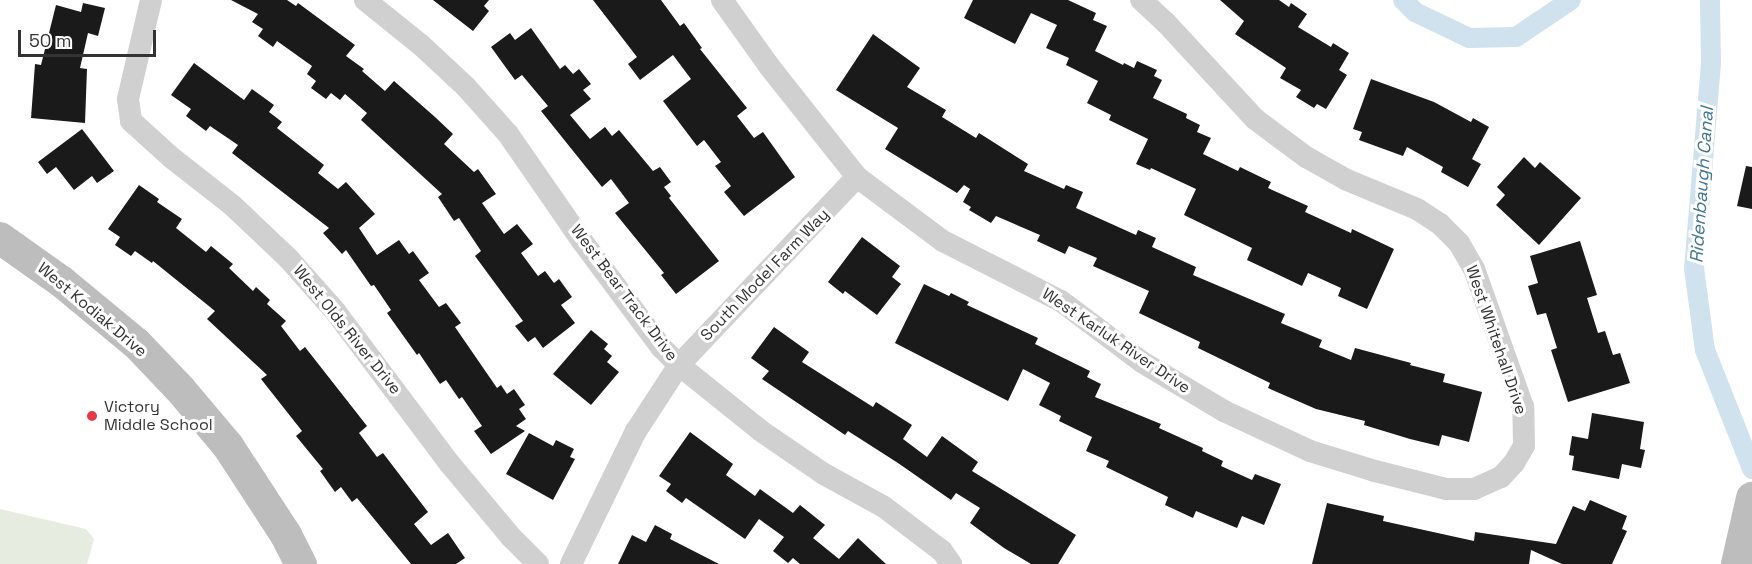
<!DOCTYPE html>
<html>
<head>
<meta charset="utf-8">
<style>
	body { margin:0 }
	#map { position:relative; width:1752px; height:564px; overflow:hidden; background:#fff; font-family:"Space Grotesk",sans-serif }
	div>[style] { position:absolute }
	.green>* { inset:0; background:#e6ecdf }
	.canal>* { height:20px; margin:-10px; padding:0 10px; transform-origin:10px; border-radius:10px; background:#cfe2ee }
	.building>* { inset:0; background:#1a1a1a }
	.street>* { height:22px; margin:-11px; padding:0 11px; transform-origin:11px; border-radius:11px; background:#d0d0d0 }
	.secondary>* { height:32px; margin:-16px; padding:0 16px; transform-origin:16px; border-radius:16px; background:#bdbdbd }
	.dots>* { width:16px; height:16px; translate:-50% -50%; box-sizing:border-box; border:3px solid #fff; border-radius:50% }
	span { translate:-50% -50%; white-space:nowrap; text-align:center; line-height:1.15; -webkit-text-stroke:6px #fff; paint-order:stroke }
	.street-label { font-size:16px; color:#333 }
	.poi-label { font-size:16px; color:#333 }
	.left { translate:0 -50%; text-align:left }
	.water-label { font-size:18px; color:#3f7597; font-style:italic }
	.scale { position:absolute; left:18px; top:30px; width:138px; height:27px; box-sizing:border-box; border:3px solid #333; border-top:0; padding-left:8px; font-size:18px; line-height:21px; white-space:nowrap; color:#333; -webkit-text-stroke:4px #fff; paint-order:stroke }
</style>
</head>
<body>
<div id="map">
	<div class="green">
		<div style="clip-path:polygon(0 509px,86px 529px,94px 539px,87px 564px,0 564px)"></div>
	</div>
	<div class="canal">
		<div style="left:1403px;top:0;width:17px;rotate:45deg"></div>
		<div style="left:1415px;top:12px;width:60px;rotate:25.7deg"></div>
		<div style="left:1469px;top:38px;width:47px;rotate:-1.2deg"></div>
		<div style="left:1516px;top:37px;width:66px;rotate:-33.9deg"></div>
		<div style="left:1710px;top:0;width:63px;rotate:89.1deg"></div>
		<div style="left:1711px;top:63px;width:206px;rotate:94.7deg"></div>
		<div style="left:1694px;top:268px;width:83px;rotate:82.4deg"></div>
		<div style="left:1705px;top:350px;width:128px;rotate:68.4deg"></div>
	</div>
	<div class="building">
		<div style="clip-path:polygon(231px 0,287px 0,296px 6px,298px 3px,355px 45px,346px 56px,364px 69px,362px 71px,385px 91px,394px 81px,435px 117px,453px 134px,444px 144px,474px 172px,478px 169px,496px 194px,482px 203px,504px 234px,517px 224px,533px 244px,521px 253px,538px 276px,545px 271px,554px 283px,559px 279px,572px 297px,561px 305px,575px 323px,543px 348px,535px 337px,528px 342px,515px 326px,523px 321px,475px 256px,481px 251px,459px 218px,454px 221px,438px 197px,442px 194px,361px 120px,367px 113px,345px 94px,340px 100px,331px 93px,326px 99px,311px 88px,316px 81px,307px 74px,312px 66px,277px 41px,273px 47px,258px 36px,263px 29px,252px 22px,258px 14px)"></div>
		<div style="clip-path:polygon(433px 0,489px 0,484px 6px,489px 11px,473px 31px)"></div>
		<div style="clip-path:polygon(593px 0,661px 0,680px 26px,684px 23px,702px 48px,700px 49px,747px 108px,737px 116px,754px 138px,763px 132px,795px 177px,744px 216px,724px 192px,731px 186px,715px 166px,721px 162px,704px 140px,697px 146px,663px 101px,691px 79px,673px 55px,640px 80px,628px 64px,637px 57px)"></div>
		<div style="clip-path:polygon(973px 0,1068px 0,1096px 13px,1093px 20px,1107px 26px,1095px 51px,1123px 65px,1124px 63px,1134px 68px,1137px 61px,1157px 70px,1154px 76px,1162px 80px,1153px 98px,1187px 114px,1186px 118px,1200px 125px,1197px 132px,1211px 138px,1203px 154px,1238px 171px,1240px 167px,1271px 182px,1268px 188px,1308px 206px,1305px 212px,1351px 233px,1352px 229px,1394px 249px,1367px 309px,1338px 296px,1341px 288px,1308px 273px,1302px 286px,1247px 260px,1252px 248px,1184px 215px,1196px 189px,1151px 168px,1150px 170px,1136px 164px,1148px 139px,1109px 120px,1111px 115px,1087px 103px,1098px 81px,1066px 65px,1069px 58px,1046px 48px,1057px 25px,1031px 13px,1015px 44px,964px 18px)"></div>
		<div style="clip-path:polygon(1220px 0,1279px 0,1289px 7px,1291px 3px,1307px 14px,1298px 27px,1331px 47px,1333px 43px,1349px 53px,1339px 70px,1347px 75px,1326px 109px,1317px 104px,1314px 108px,1296px 97px,1301px 90px,1280px 78px,1286px 68px,1235px 34px,1244px 21px)"></div>
		<div style="clip-path:polygon(83px 3px,105px 8px,98px 36px,88px 33px,80px 68px,87px 69px,85px 123px,31px 118px,35px 64px,41px 65px,56px 5px,81px 12px)"></div>
		<div style="clip-path:polygon(531px 28px,560px 69px,565px 65px,573px 74px,579px 69px,591px 84px,583px 90px,591px 99px,570px 115px,590px 139px,605px 127px,612px 136px,619px 130px,653px 171px,660px 167px,671px 182px,664px 187px,671px 196px,669px 198px,719px 261px,676px 294px,661px 275px,664px 273px,615px 213px,629px 203px,611px 179px,602px 187px,541px 111px,548px 106px,522px 75px,515px 80px,491px 47px,510px 33px,515px 40px)"></div>
		<div style="clip-path:polygon(873px 34px,920px 68px,907px 87px,946px 110px,942px 117px,976px 138px,979px 133px,1028px 164px,1024px 171px,1064px 189px,1066px 185px,1083px 192px,1076px 208px,1136px 235px,1138px 230px,1156px 238px,1152px 247px,1196px 267px,1193px 275px,1285px 314px,1281px 323px,1322px 340px,1319px 347px,1351px 360px,1355px 348px,1411px 363px,1410px 365px,1445px 374px,1443px 382px,1482px 392px,1469px 442px,1442px 435px,1439px 446px,1410px 439px,1364px 425px,1365px 421px,1316px 409px,1268px 388px,1270px 383px,1198px 348px,1200px 342px,1139px 313px,1149px 291px,1093px 266px,1097px 258px,1069px 246px,1065px 254px,1037px 241px,1040px 235px,996px 216px,991px 223px,969px 210px,971px 207px,963px 202px,970px 189px,964px 185px,957px 193px,885px 149px,898px 128px,836px 90px)"></div>
		<div style="clip-path:polygon(194px 63px,244px 100px,252px 89px,274px 105px,269px 112px,282px 122px,277px 128px,324px 165px,318px 173px,338px 189px,346px 182px,375px 214px,359px 228px,377px 255px,399px 240px,409px 254px,413px 251px,429px 273px,419px 280px,439px 307px,446px 303px,461px 323px,455px 327px,497px 388px,501px 385px,507px 394px,514px 389px,525px 405px,519px 409px,526px 419px,516px 426px,525px 431px,491px 454px,474px 431px,482px 426px,462px 397px,459px 399px,446px 380px,440px 384px,419px 353px,417px 355px,387px 313px,391px 310px,374px 285px,371px 286px,346px 250px,342px 254px,323px 233px,329px 228px,232px 153px,238px 145px,210px 126px,206px 131px,186px 116px,191px 109px,171px 95px)"></div>
		<div style="clip-path:polygon(1371px 79px,1434px 102px,1471px 122px,1473px 118px,1489px 127px,1472px 159px,1481px 164px,1468px 187px,1441px 172px,1443px 167px,1407px 147px,1403px 156px,1359px 140px,1362px 132px,1353px 129px)"></div>
		<div style="clip-path:polygon(82px 129px,114px 171px,97px 183px,92px 176px,74px 190px,56px 167px,47px 174px,38px 162px)"></div>
		<div style="clip-path:polygon(1524px 157px,1535px 168px,1540px 162px,1581px 198px,1539px 245px,1496px 205px,1505px 195px,1497px 187px)"></div>
		<div style="clip-path:polygon(1746px 166px,1752px 167px,1752px 209px,1737px 206px)"></div>
		<div style="clip-path:polygon(139px 185px,159px 199px,157px 202px,182px 219px,176px 228px,206px 252px,211px 246px,233px 264px,229px 268px,253px 291px,256px 287px,270px 300px,267px 304px,286px 321px,281px 326px,300px 351px,305px 347px,367px 426px,359px 433px,377px 457px,383px 453px,428px 512px,414px 524px,431px 545px,448px 533px,465px 558px,456px 564px,411px 564px,357px 498px,352px 502px,341px 487px,335px 492px,320px 471px,323px 469px,296px 436px,302px 431px,261px 379px,267px 375px,207px 319px,215px 311px,153px 261px,152px 263px,135px 251px,131px 256px,115px 245px,120px 237px,108px 229px)"></div>
		<div style="clip-path:polygon(862px 237px,900px 266px,892px 277px,901px 284px,877px 315px,845px 291px,843px 294px,828px 282px)"></div>
		<div style="clip-path:polygon(1580px 241px,1597px 295px,1587px 298px,1598px 333px,1605px 331px,1613px 355px,1620px 353px,1630px 383px,1568px 402px,1551px 350px,1557px 348px,1546px 313px,1537px 315px,1528px 286px,1538px 283px,1530px 256px)"></div>
		<div style="clip-path:polygon(924px 284px,949px 296px,951px 293px,969px 302px,967px 305px,1038px 338px,1035px 344px,1090px 371px,1087px 377px,1101px 384px,1095px 397px,1161px 424px,1159px 428px,1203px 448px,1202px 451px,1223px 461px,1221px 466px,1252px 480px,1255px 474px,1281px 484px,1264px 525px,1242px 516px,1237px 528px,1196px 511px,1193px 518px,1165px 505px,1168px 497px,1106px 467px,1109px 461px,1086px 451px,1092px 437px,1059px 421px,1061px 416px,1039px 405px,1050px 383px,1023px 369px,1008px 401px,895px 343px)"></div>
		<div style="clip-path:polygon(774px 327px,809px 352px,802px 362px,873px 407px,876px 402px,912px 425px,903px 439px,927px 457px,942px 436px,978px 462px,972px 471px,1076px 535px,1058px 564px,1031px 564px,1004px 548px,970px 523px,980px 508px,956px 493px,951px 500px,898px 463px,848px 431px,845px 435px,762px 379px,769px 371px,751px 358px)"></div>
		<div style="clip-path:polygon(591px 330px,608px 344px,604px 349px,612px 356px,607px 362px,619px 372px,591px 405px,553px 374px)"></div>
		<div style="clip-path:polygon(1592px 413px,1644px 422px,1640px 449px,1645px 450px,1641px 468px,1622px 464px,1619px 479px,1572px 470px,1574px 456px,1569px 455px,1572px 436px,1588px 439px)"></div>
		<div style="clip-path:polygon(690px 432px,733px 464px,726px 475px,755px 496px,760px 489px,793px 513px,800px 505px,825px 525px,813px 538px,839px 559px,858px 538px,886px 564px,800px 564px,793px 558px,788px 563px,773px 551px,784px 537px,759px 519px,745px 539px,686px 498px,682px 503px,666px 491px,671px 484px,659px 476px)"></div>
		<div style="clip-path:polygon(529px 433px,553px 446px,556px 440px,574px 449px,570px 457px,575px 459px,553px 500px,506px 474px)"></div>
		<div style="clip-path:polygon(1590px 500px,1627px 516px,1622px 529px,1627px 531px,1612px 564px,1562px 564px,1531px 550px,1529px 564px,1312px 564px,1327px 503px,1384px 516px,1383px 521px,1474px 541px,1475px 532px,1556px 544px,1573px 506px,1585px 511px)"></div>
		<div style="clip-path:polygon(655px 525px,672px 534px,670px 539px,719px 564px,618px 564px,632px 535px,646px 542px)"></div>
	</div>
	<div class="street">
		<div style="left:151px;top:0;width:102px;rotate:103.1deg"></div>
		<div style="left:128px;top:99px;width:22px;rotate:82deg"></div>
		<div style="left:131px;top:121px;width:55px;rotate:42.1deg"></div>
		<div style="left:172px;top:158px;width:76px;rotate:38.1deg"></div>
		<div style="left:232px;top:205px;width:77px;rotate:43.4deg"></div>
		<div style="left:288px;top:258px;width:71px;rotate:48.4deg"></div>
		<div style="left:335px;top:311px;width:191px;rotate:53.1deg"></div>
		<div style="left:450px;top:464px;width:95px;rotate:50.1deg"></div>
		<div style="left:511px;top:537px;width:38px;rotate:45deg"></div>
		<div style="left:365px;top:0;width:72px;rotate:38.8deg"></div>
		<div style="left:421px;top:45px;width:62px;rotate:43deg"></div>
		<div style="left:466px;top:87px;width:63px;rotate:48.2deg"></div>
		<div style="left:508px;top:134px;width:130px;rotate:55.3deg"></div>
		<div style="left:582px;top:241px;width:132px;rotate:53.3deg"></div>
		<div style="left:661px;top:347px;width:25px;rotate:45deg"></div>
		<div style="left:679px;top:365px;width:105px;rotate:38.8deg"></div>
		<div style="left:761px;top:431px;width:76px;rotate:34.3deg"></div>
		<div style="left:824px;top:474px;width:68px;rotate:28.8deg"></div>
		<div style="left:884px;top:507px;width:73px;rotate:37.2deg"></div>
		<div style="left:942px;top:551px;width:16px;rotate:55deg"></div>
		<div style="left:722px;top:0;width:81px;rotate:54.5deg"></div>
		<div style="left:769px;top:66px;width:142px;rotate:51.6deg"></div>
		<div style="left:857px;top:177px;width:107px;rotate:36.7deg"></div>
		<div style="left:943px;top:241px;width:132px;rotate:27deg"></div>
		<div style="left:1061px;top:301px;width:101px;rotate:37deg"></div>
		<div style="left:1142px;top:362px;width:96px;rotate:30.9deg"></div>
		<div style="left:1224px;top:411px;width:95px;rotate:24.9deg"></div>
		<div style="left:1310px;top:451px;width:68px;rotate:17.1deg"></div>
		<div style="left:1375px;top:471px;width:73px;rotate:14.2deg"></div>
		<div style="left:1446px;top:489px;width:28px"></div>
		<div style="left:1474px;top:489px;width:30px;rotate:-24deg"></div>
		<div style="left:1501px;top:477px;width:19px;rotate:-47deg"></div>
		<div style="left:1514px;top:463px;width:20px;rotate:-60deg"></div>
		<div style="left:1524px;top:446px;width:39px;rotate:-91deg"></div>
		<div style="left:1523px;top:407px;width:146px;rotate:-109.5deg"></div>
		<div style="left:1474px;top:269px;width:30px;rotate:-120deg"></div>
		<div style="left:1459px;top:243px;width:27px;rotate:-135deg"></div>
		<div style="left:1440px;top:224px;width:27px;rotate:-147deg"></div>
		<div style="left:1417px;top:209px;width:76px;rotate:-157.5deg"></div>
		<div style="left:1347px;top:180px;width:47px;rotate:-150.7deg"></div>
		<div style="left:1306px;top:157px;width:64px;rotate:-143.3deg"></div>
		<div style="left:1255px;top:119px;width:131px;rotate:-132.8deg"></div>
		<div style="left:1166px;top:23px;width:34px;rotate:-137deg"></div>
		<div style="left:571px;top:564px;width:148px;rotate:-64deg"></div>
		<div style="left:636px;top:431px;width:79px;rotate:-56.9deg"></div>
		<div style="left:679px;top:365px;width:259px;rotate:-46.6deg"></div>
	</div>
	<div class="secondary">
		<div style="left:0;top:238px;width:76px;rotate:35.4deg"></div>
		<div style="left:62px;top:282px;width:97px;rotate:39.6deg"></div>
		<div style="left:137px;top:344px;width:62px;rotate:46.3deg"></div>
		<div style="left:180px;top:389px;width:75px;rotate:49.9deg"></div>
		<div style="left:228px;top:446px;width:106px;rotate:56.9deg"></div>
		<div style="left:286px;top:535px;width:33px;rotate:63deg"></div>
		<div style="left:1737px;top:564px;width:68px;rotate:-77.2deg"></div>
	</div>
	<div class="dots">
		<div style="left:92px;top:416px;background:#e63946"></div>
	</div>
	<div class="street-label">
		<span style="left:765px;top:275px;rotate:-46deg">South Model Farm Way</span>
		<span style="left:624px;top:293px;rotate:53deg">West Bear Track Drive</span>
		<span style="left:92px;top:310px;rotate:40deg">West Kodiak Drive</span>
		<span style="left:347px;top:330px;rotate:51deg">West Olds River Drive</span>
		<span style="left:1496px;top:340px;rotate:71deg">West Whitehall Drive</span>
		<span style="left:1116px;top:341px;rotate:34deg">West Karluk River Drive</span>
	</div>
	<div class="poi-label">
		<span class="left" style="left:104px;top:416px">Victory<br>Middle School</span>
	</div>
	<div class="water-label">
		<span style="left:1702px;top:185px;rotate:-86deg">Ridenbaugh Canal</span>
	</div>
	<div class="scale">50 m</div>
</div>
</body>
</html>
